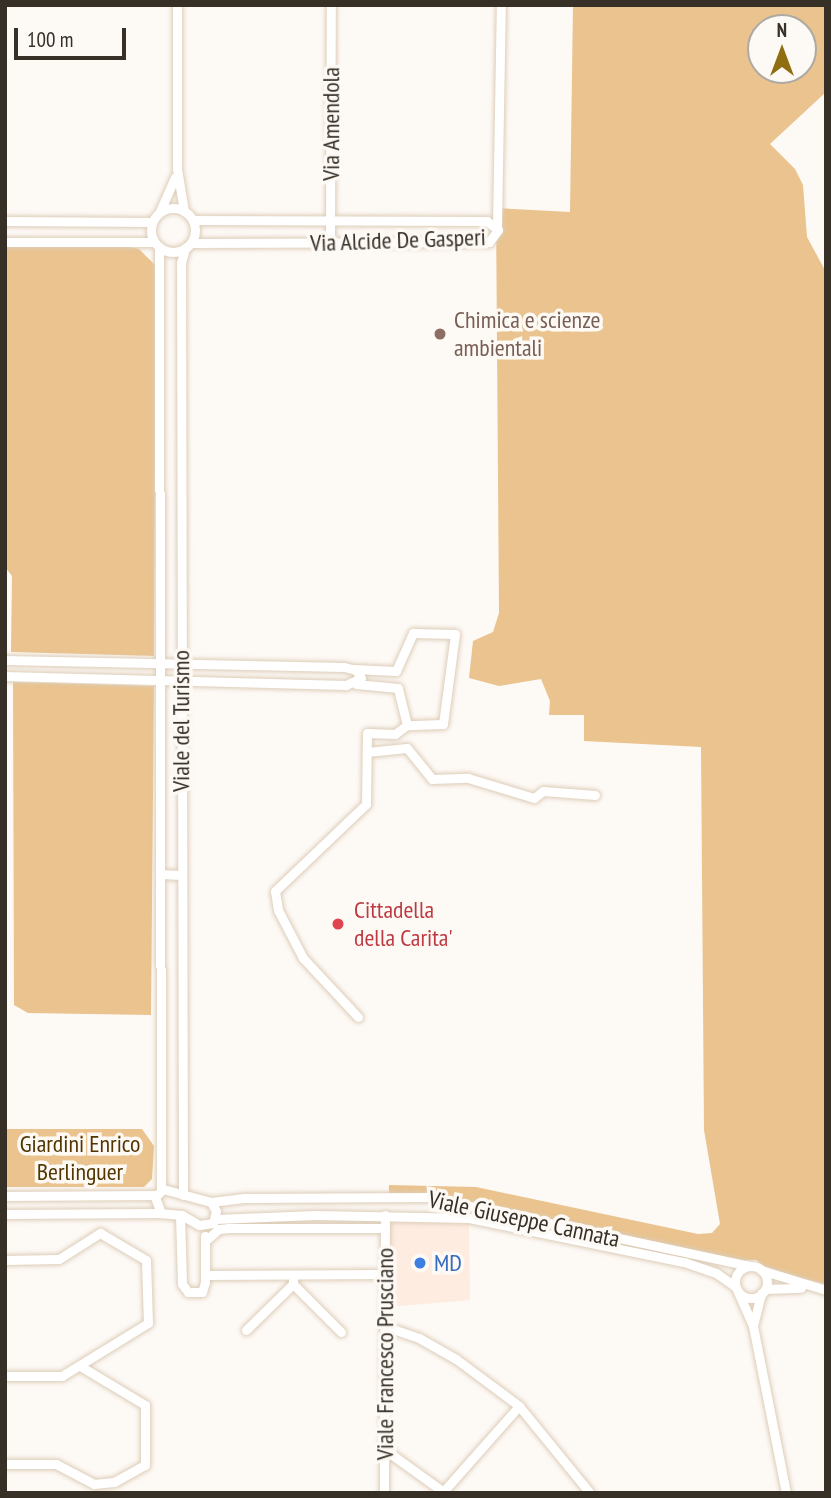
<!DOCTYPE html>
<html>
<head>
<meta charset="utf-8">
<style>
	body { margin:0 }
	#map { position:relative; width:831px; height:1498px; overflow:hidden; background:#fdf9f5; font-family:"PT Sans Narrow",sans-serif }
	div>[style] { position:absolute }
	.commercial>* { inset:0; background:#feece1 }
	.green>* { inset:0; background:#eac38e }
	.roads { filter:drop-shadow(0 0 2px #ddcdb8) drop-shadow(0 0 2px #ddcdb8) }
	.minor>* { height:9px; margin:-4.5px; padding:0 4.5px; transform-origin:4.5px; border-radius:4.5px; background:#fff }
	.minor>.ring { margin:-4.5px; padding:0; box-sizing:content-box; background:none; border:9px solid #fff; border-radius:50% }
	.dots>* { width:19px; height:19px; translate:-50% -50%; box-sizing:border-box; border:4px solid #fdf9f5; border-radius:50% }
	span { translate:-50% -50%; white-space:nowrap; text-align:center; line-height:1.15; -webkit-text-stroke:7px #fdf9f5; paint-order:stroke }
	.street-label { font-size:24px; color:#363027 }
	.education-label { font-size:24px; color:#785e54 }
	.left { translate:0 -50%; text-align:left }
	.health-label { font-size:24px; color:#be3a42 }
	.park-label { font-size:24px; color:#523500 }
	.shop-label { font-size:24px; color:#366cbe }
	.frame { position:absolute; inset:0; border:7px solid #363027; pointer-events:none }
	.north { position:absolute; left:747px; top:14px; width:70px; height:70px; box-sizing:border-box; background:#fdf9f5; border:2px solid #ada9a3; border-radius:50%; rotate:0deg; font-size:19px; font-weight:700; line-height:28px; text-align:center; color:#363027 }
	.north::after { content:''; display:block; margin:auto; width:24px; height:32px; background:#8f6e12; clip-path:polygon(50% 0,100% 100%,50% 72%,0 100%) }
	.scale { position:absolute; left:14px; top:28px; width:112px; height:32px; box-sizing:border-box; border:4px solid #363027; border-top:0; padding-left:9px; font-size:21px; line-height:24px; white-space:nowrap; color:#363027; -webkit-text-stroke:5px #fdf9f5; paint-order:stroke }
</style>
</head>
<body>
<div id="map">
	<div class="commercial">
		<div style="clip-path:polygon(389px 1219px,469px 1224px,470px 1300px,389px 1307px)"></div>
	</div>
	<div class="green">
		<div style="clip-path:polygon(evenodd,573px 5px,826px 5px,826px 92px,770px 144px,795px 169px,803px 185px,807px 237px,826px 272px,826px 1284px,773px 1272px,756px 1260px,731px 1260px,389px 1194px,389px 1185px,476px 1187px,698px 1234px,712px 1233px,720px 1224px,704px 1130px,701px 747px,584px 741px,584px 715px,549px 715px,550px 701px,541px 679px,499px 686px,469px 678px,473px 641px,493px 632px,499px 613px,496px 208px,570px 212px,573px 5px,761px 28px,803px 28px,803px 70px,761px 70px,761px 28px)"></div>
		<div style="clip-path:polygon(5px 247px,129px 247px,139px 249px,156px 266px,154px 656px,11px 652px,12px 576px,5px 567px)"></div>
		<div style="clip-path:polygon(13px 682px,154px 686px,151px 1015px,28px 1013px,14px 1005px)"></div>
		<div style="clip-path:polygon(6px 1129px,142px 1129px,154px 1146px,152px 1179px,144px 1187px,5px 1187px)"></div>
	</div>
	<div class="roads">
		<div class="minor">
			<div style="left:177px;top:5px;width:164px;rotate:90deg"></div>
			<div style="left:177px;top:169px;width:43px;rotate:80.5deg"></div>
			<div class="ring" style="left:151px;top:208px;width:35px;height:35px"></div>
			<div style="left:160px;top:211px;width:37px;rotate:-66deg"></div>
			<div style="left:5px;top:221px;width:146px;rotate:0.4deg"></div>
			<div style="left:497px;top:225px;width:220px;rotate:-89deg"></div>
			<div style="left:5px;top:242px;width:149px"></div>
			<div style="left:191px;top:243px;width:298px;rotate:-0.2deg"></div>
			<div style="left:489px;top:242px;width:15px;rotate:-53deg"></div>
			<div style="left:498px;top:230px;width:14px;rotate:-141deg"></div>
			<div style="left:487px;top:221px;width:294px;rotate:-179.8deg"></div>
			<div style="left:330px;top:243px;width:238px;rotate:-89.8deg"></div>
			<div style="left:159px;top:247px;width:944px;rotate:89.88deg"></div>
			<div style="left:5px;top:660px;width:339px;rotate:1.2deg"></div>
			<div style="left:344px;top:667px;width:12px;rotate:14deg"></div>
			<div style="left:356px;top:670px;width:9px;rotate:58deg"></div>
			<div style="left:361px;top:678px;width:17px;rotate:155deg"></div>
			<div style="left:346px;top:685px;width:341px;rotate:-178.5deg"></div>
			<div style="left:353px;top:669px;width:43px;rotate:2.7deg"></div>
			<div style="left:396px;top:671px;width:42px;rotate:-65.9deg"></div>
			<div style="left:413px;top:633px;width:42px;rotate:1.4deg"></div>
			<div style="left:455px;top:634px;width:91px;rotate:97.6deg"></div>
			<div style="left:443px;top:724px;width:36px;rotate:178deg"></div>
			<div style="left:407px;top:725px;width:38px;rotate:-104deg"></div>
			<div style="left:398px;top:688px;width:42px;rotate:-174.6deg"></div>
			<div style="left:367px;top:752px;width:40px;rotate:-5.7deg"></div>
			<div style="left:407px;top:748px;width:40px;rotate:51deg"></div>
			<div style="left:432px;top:779px;width:36px;rotate:-2deg"></div>
			<div style="left:468px;top:778px;width:69px;rotate:16.9deg"></div>
			<div style="left:534px;top:798px;width:11px;rotate:-38deg"></div>
			<div style="left:543px;top:791px;width:52px;rotate:4.4deg"></div>
			<div style="left:161px;top:874px;width:20px;rotate:3deg"></div>
			<div style="left:358px;top:1017px;width:81px;rotate:-133deg"></div>
			<div style="left:303px;top:958px;width:54px;rotate:-117.5deg"></div>
			<div style="left:278px;top:910px;width:19px;rotate:-99deg"></div>
			<div style="left:275px;top:891px;width:126px;rotate:-43.7deg"></div>
			<div style="left:366px;top:804px;width:71px;rotate:-89.2deg"></div>
			<div style="left:367px;top:733px;width:28px;rotate:2deg"></div>
			<div style="left:395px;top:734px;width:15px;rotate:-37deg"></div>
			<div style="left:163px;top:1189px;width:50px;rotate:15.2deg"></div>
			<div style="left:211px;top:1202px;width:10px;rotate:61deg"></div>
			<div style="left:216px;top:1211px;width:12px;rotate:104deg"></div>
			<div style="left:213px;top:1223px;width:14px;rotate:172deg"></div>
			<div style="left:199px;top:1225px;width:20px;rotate:-150deg"></div>
			<div style="left:182px;top:1215px;width:21px;rotate:-175deg"></div>
			<div style="left:161px;top:1213px;width:17px;rotate:-111deg"></div>
			<div style="left:155px;top:1197px;width:11px;rotate:-45deg"></div>
			<div style="left:183px;top:1195px;width:932px;rotate:-90.12deg"></div>
			<div style="left:181px;top:263px;width:16px;rotate:-75deg"></div>
			<div style="left:5px;top:1196px;width:151px;rotate:-0.4deg"></div>
			<div style="left:211px;top:1202px;width:33px;rotate:-7deg"></div>
			<div style="left:244px;top:1198px;width:184px;rotate:-0.3deg"></div>
			<div style="left:428px;top:1197px;width:330px;rotate:12.1deg"></div>
			<div style="left:5px;top:1214px;width:156px;rotate:-0.4deg"></div>
			<div style="left:180px;top:1215px;width:69px;rotate:88.3deg"></div>
			<div style="left:182px;top:1284px;width:10px;rotate:53deg"></div>
			<div style="left:188px;top:1292px;width:14px"></div>
			<div style="left:202px;top:1292px;width:10px;rotate:-73deg"></div>
			<div style="left:205px;top:1282px;width:46px;rotate:-90deg"></div>
			<div style="left:215px;top:1219px;width:100px;rotate:-2.3deg"></div>
			<div style="left:315px;top:1215px;width:154px;rotate:1.1deg"></div>
			<div style="left:469px;top:1218px;width:219px;rotate:11.6deg"></div>
			<div style="left:684px;top:1262px;width:34px;rotate:19deg"></div>
			<div style="left:716px;top:1273px;width:24px;rotate:35deg"></div>
			<div style="left:205px;top:1241px;width:18px;rotate:-41deg"></div>
			<div style="left:219px;top:1229px;width:10px;rotate:-6deg"></div>
			<div style="left:229px;top:1228px;width:156px"></div>
			<div style="left:5px;top:1260px;width:54px;rotate:-1.1deg"></div>
			<div style="left:59px;top:1259px;width:49px;rotate:-32.4deg"></div>
			<div style="left:100px;top:1233px;width:53px;rotate:30.4deg"></div>
			<div style="left:146px;top:1260px;width:63px;rotate:88.2deg"></div>
			<div style="left:148px;top:1323px;width:101px;rotate:148.4deg"></div>
			<div style="left:62px;top:1376px;width:57px;rotate:180deg"></div>
			<div class="ring" style="left:735px;top:1266px;width:23px;height:23px"></div>
			<div style="left:761px;top:1270px;width:68px;rotate:17.1deg"></div>
			<div style="left:205px;top:1275px;width:179px;rotate:-0.3deg"></div>
			<div style="left:293px;top:1275px;width:9px;rotate:90deg"></div>
			<div style="left:293px;top:1284px;width:68px;rotate:45deg"></div>
			<div style="left:765px;top:1289px;width:36px;rotate:-2deg"></div>
			<div style="left:738px;top:1292px;width:37px;rotate:66deg"></div>
			<div style="left:753px;top:1326px;width:170px;rotate:78.8deg"></div>
			<div style="left:384px;top:1326px;width:37px;rotate:19deg"></div>
			<div style="left:419px;top:1338px;width:43px;rotate:29.6deg"></div>
			<div style="left:456px;top:1359px;width:79px;rotate:36.7deg"></div>
			<div style="left:519px;top:1406px;width:112px;rotate:50.8deg"></div>
			<div style="left:753px;top:1326px;width:34px;rotate:-76deg"></div>
			<div style="left:246px;top:1330px;width:66px;rotate:-44.4deg"></div>
			<div style="left:384px;top:1449px;width:75px;rotate:35.8deg"></div>
			<div style="left:5px;top:1464px;width:51px"></div>
			<div style="left:56px;top:1464px;width:43px;rotate:27.8deg"></div>
			<div style="left:94px;top:1484px;width:20px;rotate:-6deg"></div>
			<div style="left:114px;top:1482px;width:35px;rotate:-29deg"></div>
			<div style="left:145px;top:1465px;width:60px;rotate:-90deg"></div>
			<div style="left:145px;top:1405px;width:76px;rotate:-149deg"></div>
			<div style="left:384px;top:1493px;width:278px;rotate:-89.8deg"></div>
			<div style="left:442px;top:1493px;width:116px;rotate:-48.5deg"></div>
		</div>
	</div>
	<div class="dots">
		<div style="left:440px;top:334px;background:#8d6e63"></div>
		<div style="left:338px;top:924px;background:#e0444e"></div>
		<div style="left:420px;top:1263px;background:#3f7fe0"></div>
	</div>
	<div class="street-label">
		<span style="left:331px;top:124px;rotate:-90deg">Via Amendola</span>
		<span style="left:398px;top:240px;rotate:-2deg">Via Alcide De Gasperi</span>
		<span style="left:181px;top:721px;rotate:-90deg">Viale del Turismo</span>
		<span style="left:524px;top:1219px;rotate:12deg">Viale Giuseppe Cannata</span>
		<span style="left:385px;top:1354px;rotate:-90deg">Viale Francesco Prusciano</span>
	</div>
	<div class="education-label">
		<span class="left" style="left:454px;top:334px">Chimica e scienze<br>ambientali</span>
	</div>
	<div class="health-label">
		<span class="left" style="left:354px;top:924px">Cittadella<br>della Carita'</span>
	</div>
	<div class="park-label">
		<span style="left:80px;top:1158px">Giardini Enrico<br>Berlinguer</span>
	</div>
	<div class="shop-label">
		<span class="left" style="left:434px;top:1263px">MD</span>
	</div>
	<div class="frame"></div>
	<div class="north">N</div>
	<div class="scale">100 m</div>
</div>
</body>
</html>
